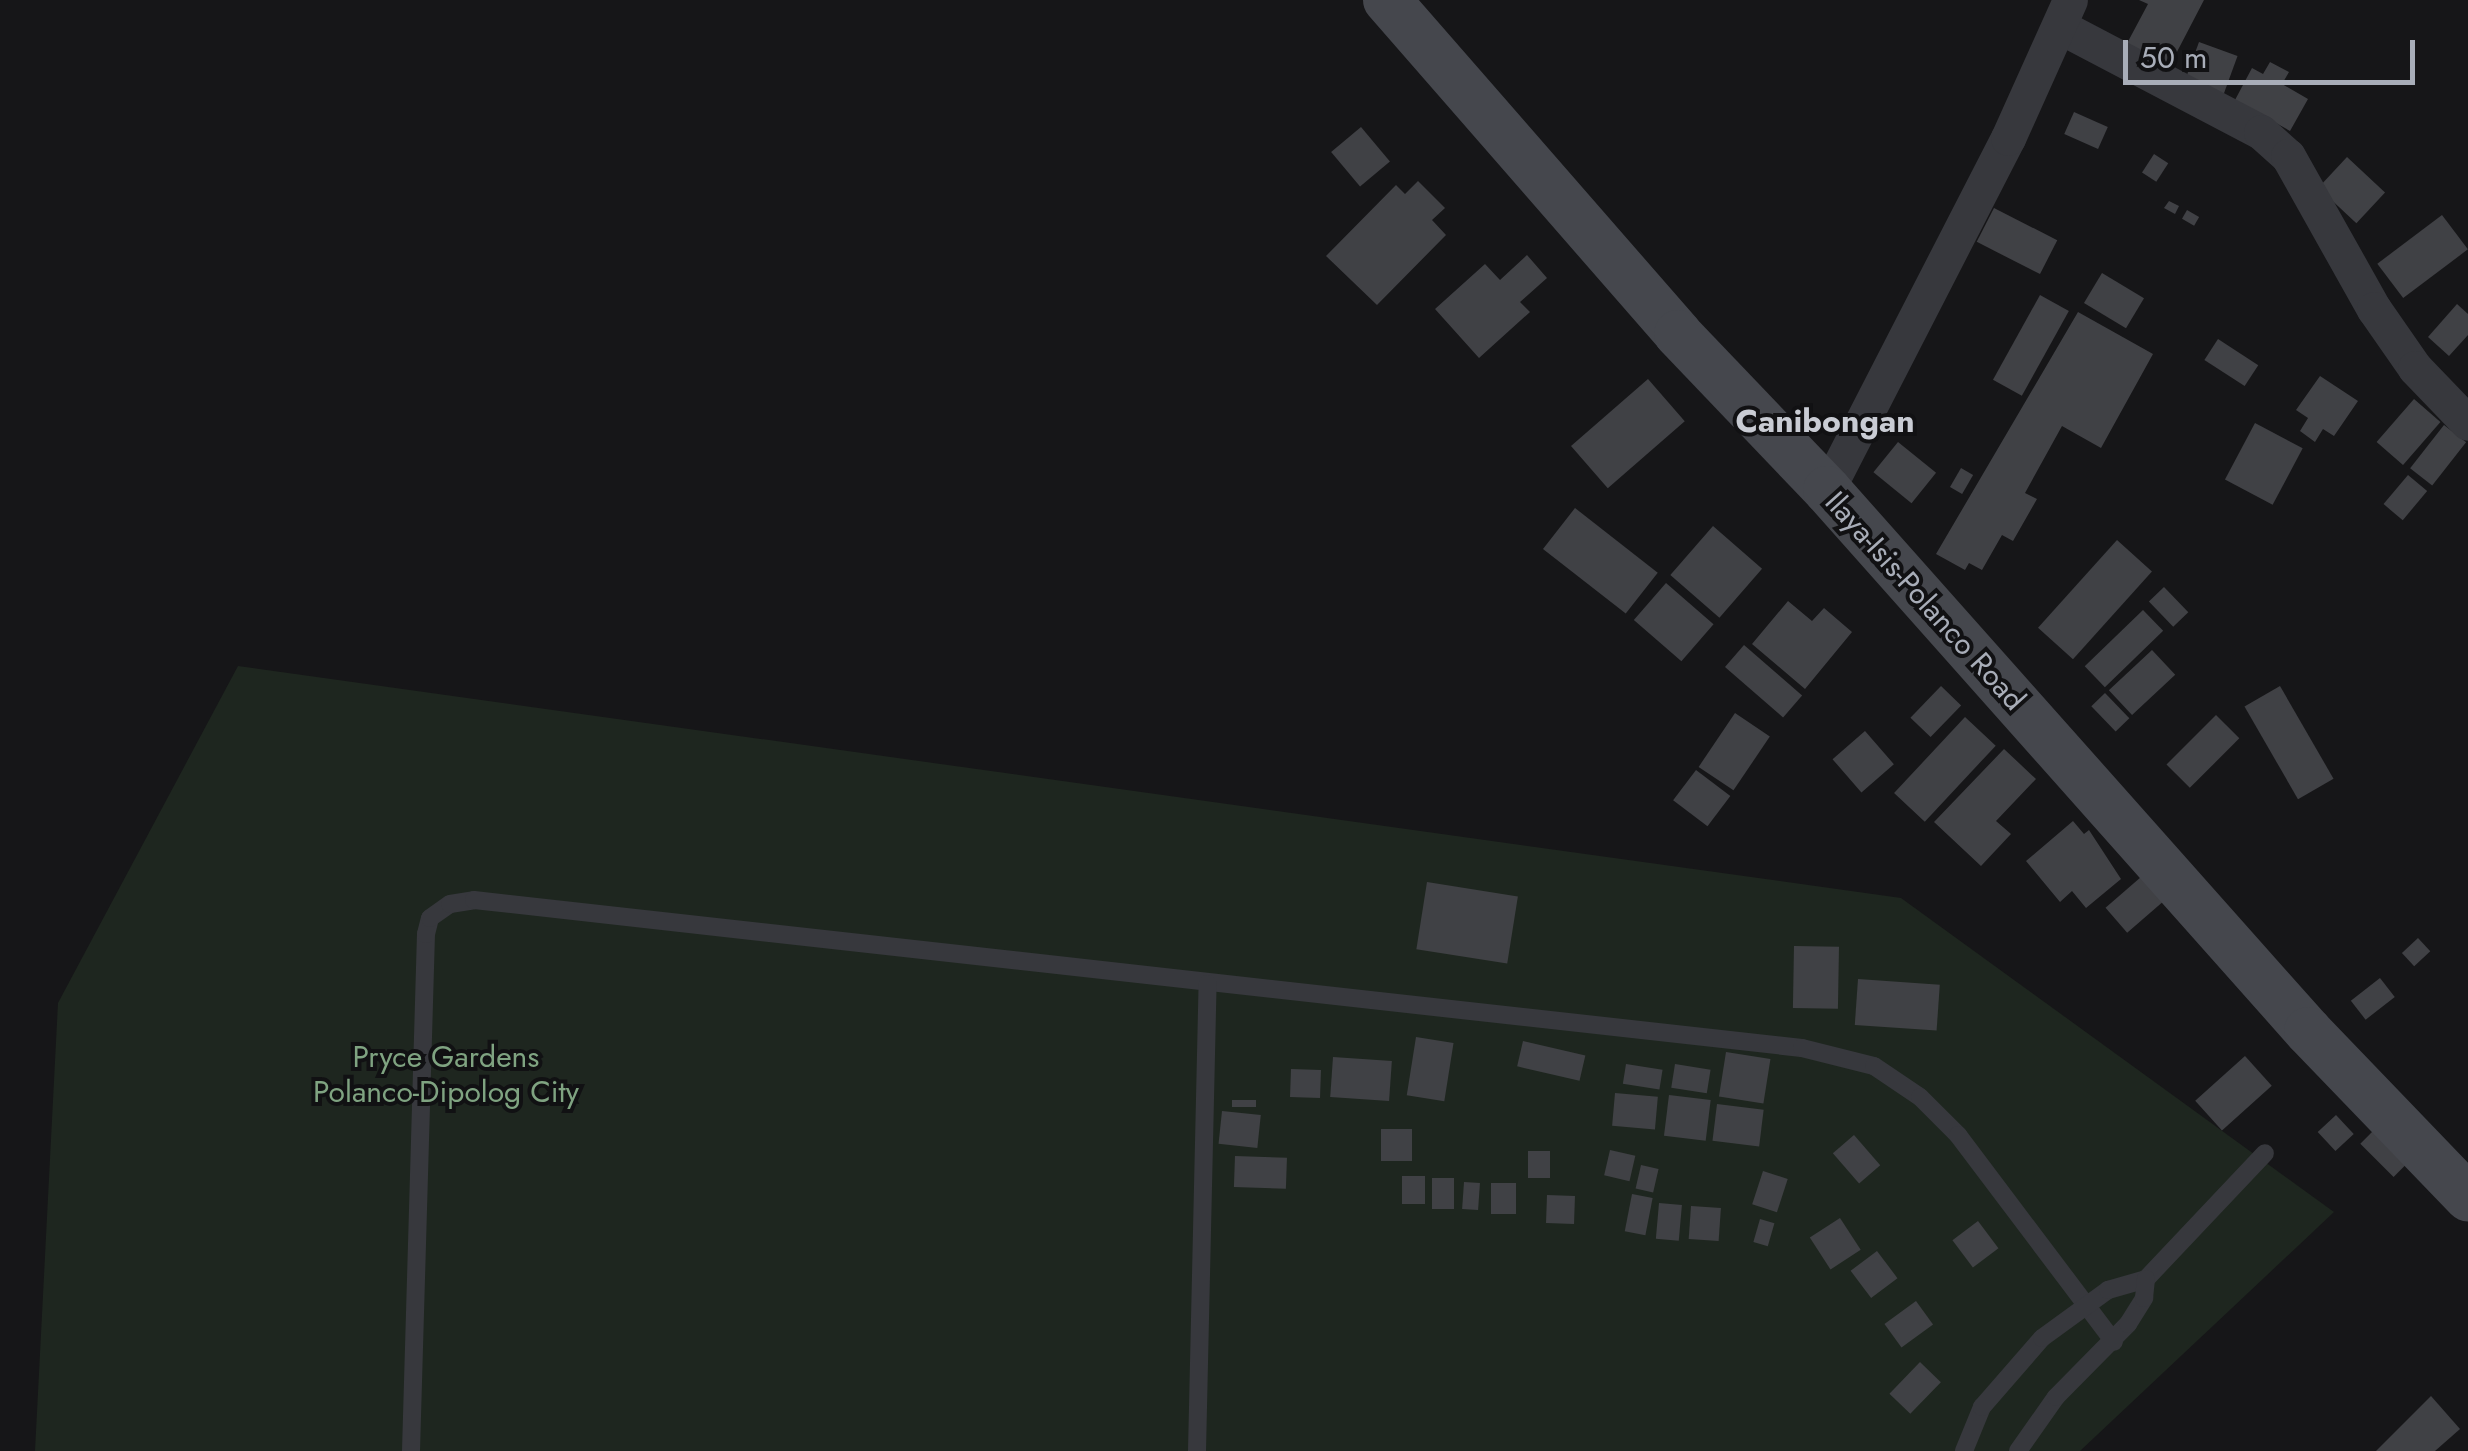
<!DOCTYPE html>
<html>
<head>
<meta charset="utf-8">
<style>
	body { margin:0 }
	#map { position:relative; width:2468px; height:1451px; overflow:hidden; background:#161618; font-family:Jost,sans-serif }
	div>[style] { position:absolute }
	.green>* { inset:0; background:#1e261f }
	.building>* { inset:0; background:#404145; transform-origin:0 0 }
	.lane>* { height:18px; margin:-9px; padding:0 9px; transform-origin:9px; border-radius:9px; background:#37383d }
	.street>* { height:35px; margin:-17.5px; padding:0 17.5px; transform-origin:17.5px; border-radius:17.5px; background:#37383d }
	.secondary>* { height:48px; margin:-24px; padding:0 24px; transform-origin:24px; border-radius:24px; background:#45474d }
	span { translate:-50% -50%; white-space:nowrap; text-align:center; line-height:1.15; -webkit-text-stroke:8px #111113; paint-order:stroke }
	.street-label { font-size:30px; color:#a8adb8 }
	.park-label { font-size:30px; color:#7fa381 }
	.neighbourhood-label { font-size:32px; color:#c9ccd4; font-weight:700 }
	.scale { position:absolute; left:2123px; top:40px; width:292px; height:45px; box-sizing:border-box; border:5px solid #a8adb8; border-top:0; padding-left:12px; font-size:30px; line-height:35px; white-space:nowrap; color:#a8adb8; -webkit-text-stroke:8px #111113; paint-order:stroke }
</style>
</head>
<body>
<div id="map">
	<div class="green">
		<div style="clip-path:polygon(238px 666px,1901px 898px,2334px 1212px,2080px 1451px,35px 1451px,58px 1003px)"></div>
	</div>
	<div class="building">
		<div style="clip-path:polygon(2139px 0,2204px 0,2167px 71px,2124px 49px,2148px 4px)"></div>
		<div style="left:2199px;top:42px;width:41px;height:42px;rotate:20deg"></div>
		<div style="clip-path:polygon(2270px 62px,2289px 72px,2282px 84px,2308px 99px,2290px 131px,2235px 100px,2252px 68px,2263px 74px)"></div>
		<div style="left:2074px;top:112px;width:37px;height:24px;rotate:24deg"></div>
		<div style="left:1361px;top:127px;width:45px;height:39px;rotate:50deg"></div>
		<div style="left:2154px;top:154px;width:17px;height:22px;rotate:33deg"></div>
		<div style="left:2347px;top:157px;width:52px;height:42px;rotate:43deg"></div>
		<div style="clip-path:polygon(1418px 181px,1445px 208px,1432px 220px,1446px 235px,1377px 305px,1326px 256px,1396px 185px,1405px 194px)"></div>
		<div style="clip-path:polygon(2169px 201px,2179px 206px,2175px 214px,2164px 208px)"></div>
		<div style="left:1994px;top:208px;width:71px;height:38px;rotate:27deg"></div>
		<div style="left:2187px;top:210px;width:14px;height:10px;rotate:30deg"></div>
		<div style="left:2442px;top:215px;width:43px;height:81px;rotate:53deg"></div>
		<div style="clip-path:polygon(1527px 255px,1547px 278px,1520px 302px,1530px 312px,1479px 358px,1435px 309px,1485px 264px,1500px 280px)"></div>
		<div style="left:2102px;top:273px;width:49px;height:35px;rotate:31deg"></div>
		<div style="left:2040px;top:295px;width:33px;height:97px;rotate:29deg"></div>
		<div style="clip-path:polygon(2457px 304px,2468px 314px,2468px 335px,2449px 356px,2428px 337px)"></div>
		<div style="clip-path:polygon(2078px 312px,2153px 354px,2101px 448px,2062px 426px,2025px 493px,2037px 499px,2013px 541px,2002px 535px,1982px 570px,1969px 563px,1965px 570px,1936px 554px)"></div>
		<div style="left:2218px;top:339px;width:48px;height:25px;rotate:33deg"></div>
		<div style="clip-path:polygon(2320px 376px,2358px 401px,2334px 436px,2323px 429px,2315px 442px,2300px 431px,2308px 418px,2296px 410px)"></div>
		<div style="left:1648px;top:379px;width:56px;height:102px;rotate:49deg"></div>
		<div style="left:2414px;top:399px;width:35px;height:57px;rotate:41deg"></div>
		<div style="left:2255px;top:423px;width:54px;height:64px;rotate:28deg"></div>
		<div style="left:2444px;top:425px;width:28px;height:55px;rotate:38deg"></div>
		<div style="left:1898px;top:442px;width:49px;height:39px;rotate:39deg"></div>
		<div style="left:1961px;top:468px;width:14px;height:22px;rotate:30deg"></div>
		<div style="left:2408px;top:475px;width:25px;height:38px;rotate:40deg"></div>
		<div style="left:1575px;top:508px;width:105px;height:52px;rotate:38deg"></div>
		<div style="left:1713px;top:526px;width:65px;height:65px;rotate:41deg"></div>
		<div style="left:2117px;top:540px;width:47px;height:118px;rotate:42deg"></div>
		<div style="left:1666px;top:583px;width:63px;height:49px;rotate:41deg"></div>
		<div style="left:2164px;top:587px;width:35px;height:21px;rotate:46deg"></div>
		<div style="clip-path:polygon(1788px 601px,1812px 621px,1824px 608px,1852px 632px,1805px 689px,1752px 644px)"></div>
		<div style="left:2143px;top:610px;width:29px;height:81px;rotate:46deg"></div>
		<div style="left:1744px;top:645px;width:77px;height:29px;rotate:41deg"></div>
		<div style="left:2152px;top:650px;width:34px;height:59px;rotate:47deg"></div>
		<div style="left:1941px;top:686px;width:28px;height:44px;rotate:44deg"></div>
		<div style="left:2280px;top:686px;width:107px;height:41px;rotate:60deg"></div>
		<div style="left:2105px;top:693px;width:35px;height:19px;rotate:46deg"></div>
		<div style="left:1735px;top:713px;width:42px;height:65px;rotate:34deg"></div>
		<div style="left:2216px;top:715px;width:33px;height:70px;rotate:45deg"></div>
		<div style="left:1965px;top:717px;width:42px;height:104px;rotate:43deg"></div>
		<div style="left:1865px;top:731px;width:44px;height:43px;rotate:49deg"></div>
		<div style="clip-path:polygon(2004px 749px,2036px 779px,1996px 821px,2011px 834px,1981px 866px,1934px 822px)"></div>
		<div style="left:1696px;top:770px;width:43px;height:38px;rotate:37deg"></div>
		<div style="clip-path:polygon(2073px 821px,2084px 834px,2089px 830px,2121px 879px,2086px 908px,2072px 891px,2060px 902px,2026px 861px)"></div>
		<div style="left:2141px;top:877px;width:33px;height:47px;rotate:49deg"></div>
		<div style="left:1427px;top:882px;width:92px;height:68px;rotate:9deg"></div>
		<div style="left:2418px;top:938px;width:18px;height:22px;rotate:47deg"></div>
		<div style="left:1794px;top:946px;width:45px;height:62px;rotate:1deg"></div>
		<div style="left:2380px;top:978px;width:24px;height:37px;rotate:52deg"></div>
		<div style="left:1858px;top:979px;width:82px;height:46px;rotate:4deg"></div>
		<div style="left:1416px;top:1037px;width:38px;height:59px;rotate:9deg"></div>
		<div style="left:1523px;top:1041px;width:64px;height:26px;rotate:13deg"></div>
		<div style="left:1726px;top:1052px;width:45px;height:45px;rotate:9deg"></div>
		<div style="left:2245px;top:1056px;width:40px;height:67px;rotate:48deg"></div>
		<div style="left:1333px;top:1057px;width:59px;height:40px;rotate:4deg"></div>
		<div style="left:1626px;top:1064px;width:37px;height:20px;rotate:9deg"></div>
		<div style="left:1675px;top:1064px;width:36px;height:24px;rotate:9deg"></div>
		<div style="left:1291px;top:1069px;width:30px;height:28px;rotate:2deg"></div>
		<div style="left:1615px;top:1093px;width:43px;height:33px;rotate:5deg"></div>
		<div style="left:1669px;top:1095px;width:42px;height:41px;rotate:7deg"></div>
		<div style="left:1232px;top:1100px;width:24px;height:7px"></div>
		<div style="left:1717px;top:1104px;width:47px;height:37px;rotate:7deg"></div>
		<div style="left:1222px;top:1111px;width:39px;height:33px;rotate:6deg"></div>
		<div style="left:2336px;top:1115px;width:26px;height:25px;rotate:47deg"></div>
		<div style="left:2378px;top:1126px;width:47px;height:25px;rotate:45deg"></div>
		<div style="left:1381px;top:1129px;width:31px;height:32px"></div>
		<div style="left:1854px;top:1135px;width:40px;height:28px;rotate:49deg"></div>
		<div style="left:1610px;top:1150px;width:26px;height:26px;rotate:13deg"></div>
		<div style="left:1528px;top:1151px;width:22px;height:27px"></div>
		<div style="left:1235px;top:1156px;width:52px;height:31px;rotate:2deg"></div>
		<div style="left:1641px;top:1165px;width:18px;height:24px;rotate:13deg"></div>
		<div style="left:1763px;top:1171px;width:26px;height:35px;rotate:18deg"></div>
		<div style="left:1402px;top:1176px;width:23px;height:28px"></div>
		<div style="left:1432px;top:1178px;width:22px;height:31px"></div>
		<div style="left:1464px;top:1182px;width:16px;height:27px;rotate:4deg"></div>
		<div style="left:1491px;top:1183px;width:25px;height:31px"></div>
		<div style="left:1632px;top:1194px;width:21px;height:38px;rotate:11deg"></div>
		<div style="left:1547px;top:1195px;width:28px;height:28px;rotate:2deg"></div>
		<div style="left:1659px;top:1203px;width:23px;height:36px;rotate:5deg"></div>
		<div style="left:1691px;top:1206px;width:30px;height:33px;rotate:4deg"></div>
		<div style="left:1840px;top:1218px;width:38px;height:36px;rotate:57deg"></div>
		<div style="left:1760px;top:1219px;width:15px;height:24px;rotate:16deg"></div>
		<div style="left:1978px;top:1221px;width:34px;height:32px;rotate:53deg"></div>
		<div style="left:1877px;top:1251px;width:34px;height:33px;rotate:53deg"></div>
		<div style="left:1916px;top:1301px;width:29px;height:39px;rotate:54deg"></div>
		<div style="left:1920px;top:1362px;width:29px;height:44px;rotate:44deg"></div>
		<div style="clip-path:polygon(2431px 1396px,2460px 1429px,2435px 1451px,2376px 1451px)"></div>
	</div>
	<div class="lane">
		<div style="left:411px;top:1451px;width:517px;rotate:-88.34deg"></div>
		<div style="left:426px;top:934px;width:16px;rotate:-76deg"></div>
		<div style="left:430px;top:918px;width:24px;rotate:-35deg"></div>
		<div style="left:450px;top:904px;width:24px;rotate:-9deg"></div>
		<div style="left:474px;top:900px;width:1336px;rotate:6.36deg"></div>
		<div style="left:1802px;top:1048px;width:74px;rotate:14deg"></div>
		<div style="left:1874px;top:1066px;width:55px;rotate:34deg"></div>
		<div style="left:1920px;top:1097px;width:54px;rotate:45deg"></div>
		<div style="left:1958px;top:1135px;width:259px;rotate:53deg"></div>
		<div style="left:1197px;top:1451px;width:467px;rotate:-88.7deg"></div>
		<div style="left:1964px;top:1451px;width:48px;rotate:-67.8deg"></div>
		<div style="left:1982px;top:1407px;width:91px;rotate:-49deg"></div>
		<div style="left:2042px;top:1338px;width:82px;rotate:-36deg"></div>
		<div style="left:2108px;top:1290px;width:40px;rotate:-16deg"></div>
		<div style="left:2146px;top:1279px;width:173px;rotate:-46.6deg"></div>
		<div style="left:2018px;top:1451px;width:66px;rotate:-54.9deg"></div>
		<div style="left:2056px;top:1397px;width:103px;rotate:-45.4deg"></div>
		<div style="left:2128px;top:1324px;width:31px;rotate:-58deg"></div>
		<div style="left:2144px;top:1298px;width:19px;rotate:-84deg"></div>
	</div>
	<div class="street">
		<div style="left:2059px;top:26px;width:228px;rotate:27.7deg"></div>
		<div style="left:2261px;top:132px;width:36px;rotate:42deg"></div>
		<div style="left:2288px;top:156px;width:176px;rotate:60.7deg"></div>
		<div style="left:2374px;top:309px;width:72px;rotate:55.2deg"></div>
		<div style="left:2415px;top:368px;width:76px;rotate:46.1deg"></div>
		<div style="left:1827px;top:490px;width:396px;rotate:-62.8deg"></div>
		<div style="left:2008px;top:138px;width:151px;rotate:-65.8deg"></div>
	</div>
	<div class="secondary">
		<div style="left:1387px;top:0;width:443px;rotate:48.9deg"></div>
		<div style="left:1678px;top:334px;width:216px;rotate:46.3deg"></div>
		<div style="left:1827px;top:490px;width:724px;rotate:48.36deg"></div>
		<div style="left:2308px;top:1031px;width:231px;rotate:46.1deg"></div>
	</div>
	<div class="street-label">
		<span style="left:1925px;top:601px;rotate:48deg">Ilaya-Isis-Polanco Road</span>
	</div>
	<div class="park-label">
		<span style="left:446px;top:1074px">Pryce Gardens<br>Polanco-Dipolog City</span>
	</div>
	<div class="neighbourhood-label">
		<span style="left:1825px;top:421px">Canibongan</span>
	</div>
	<div class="scale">50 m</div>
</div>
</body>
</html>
